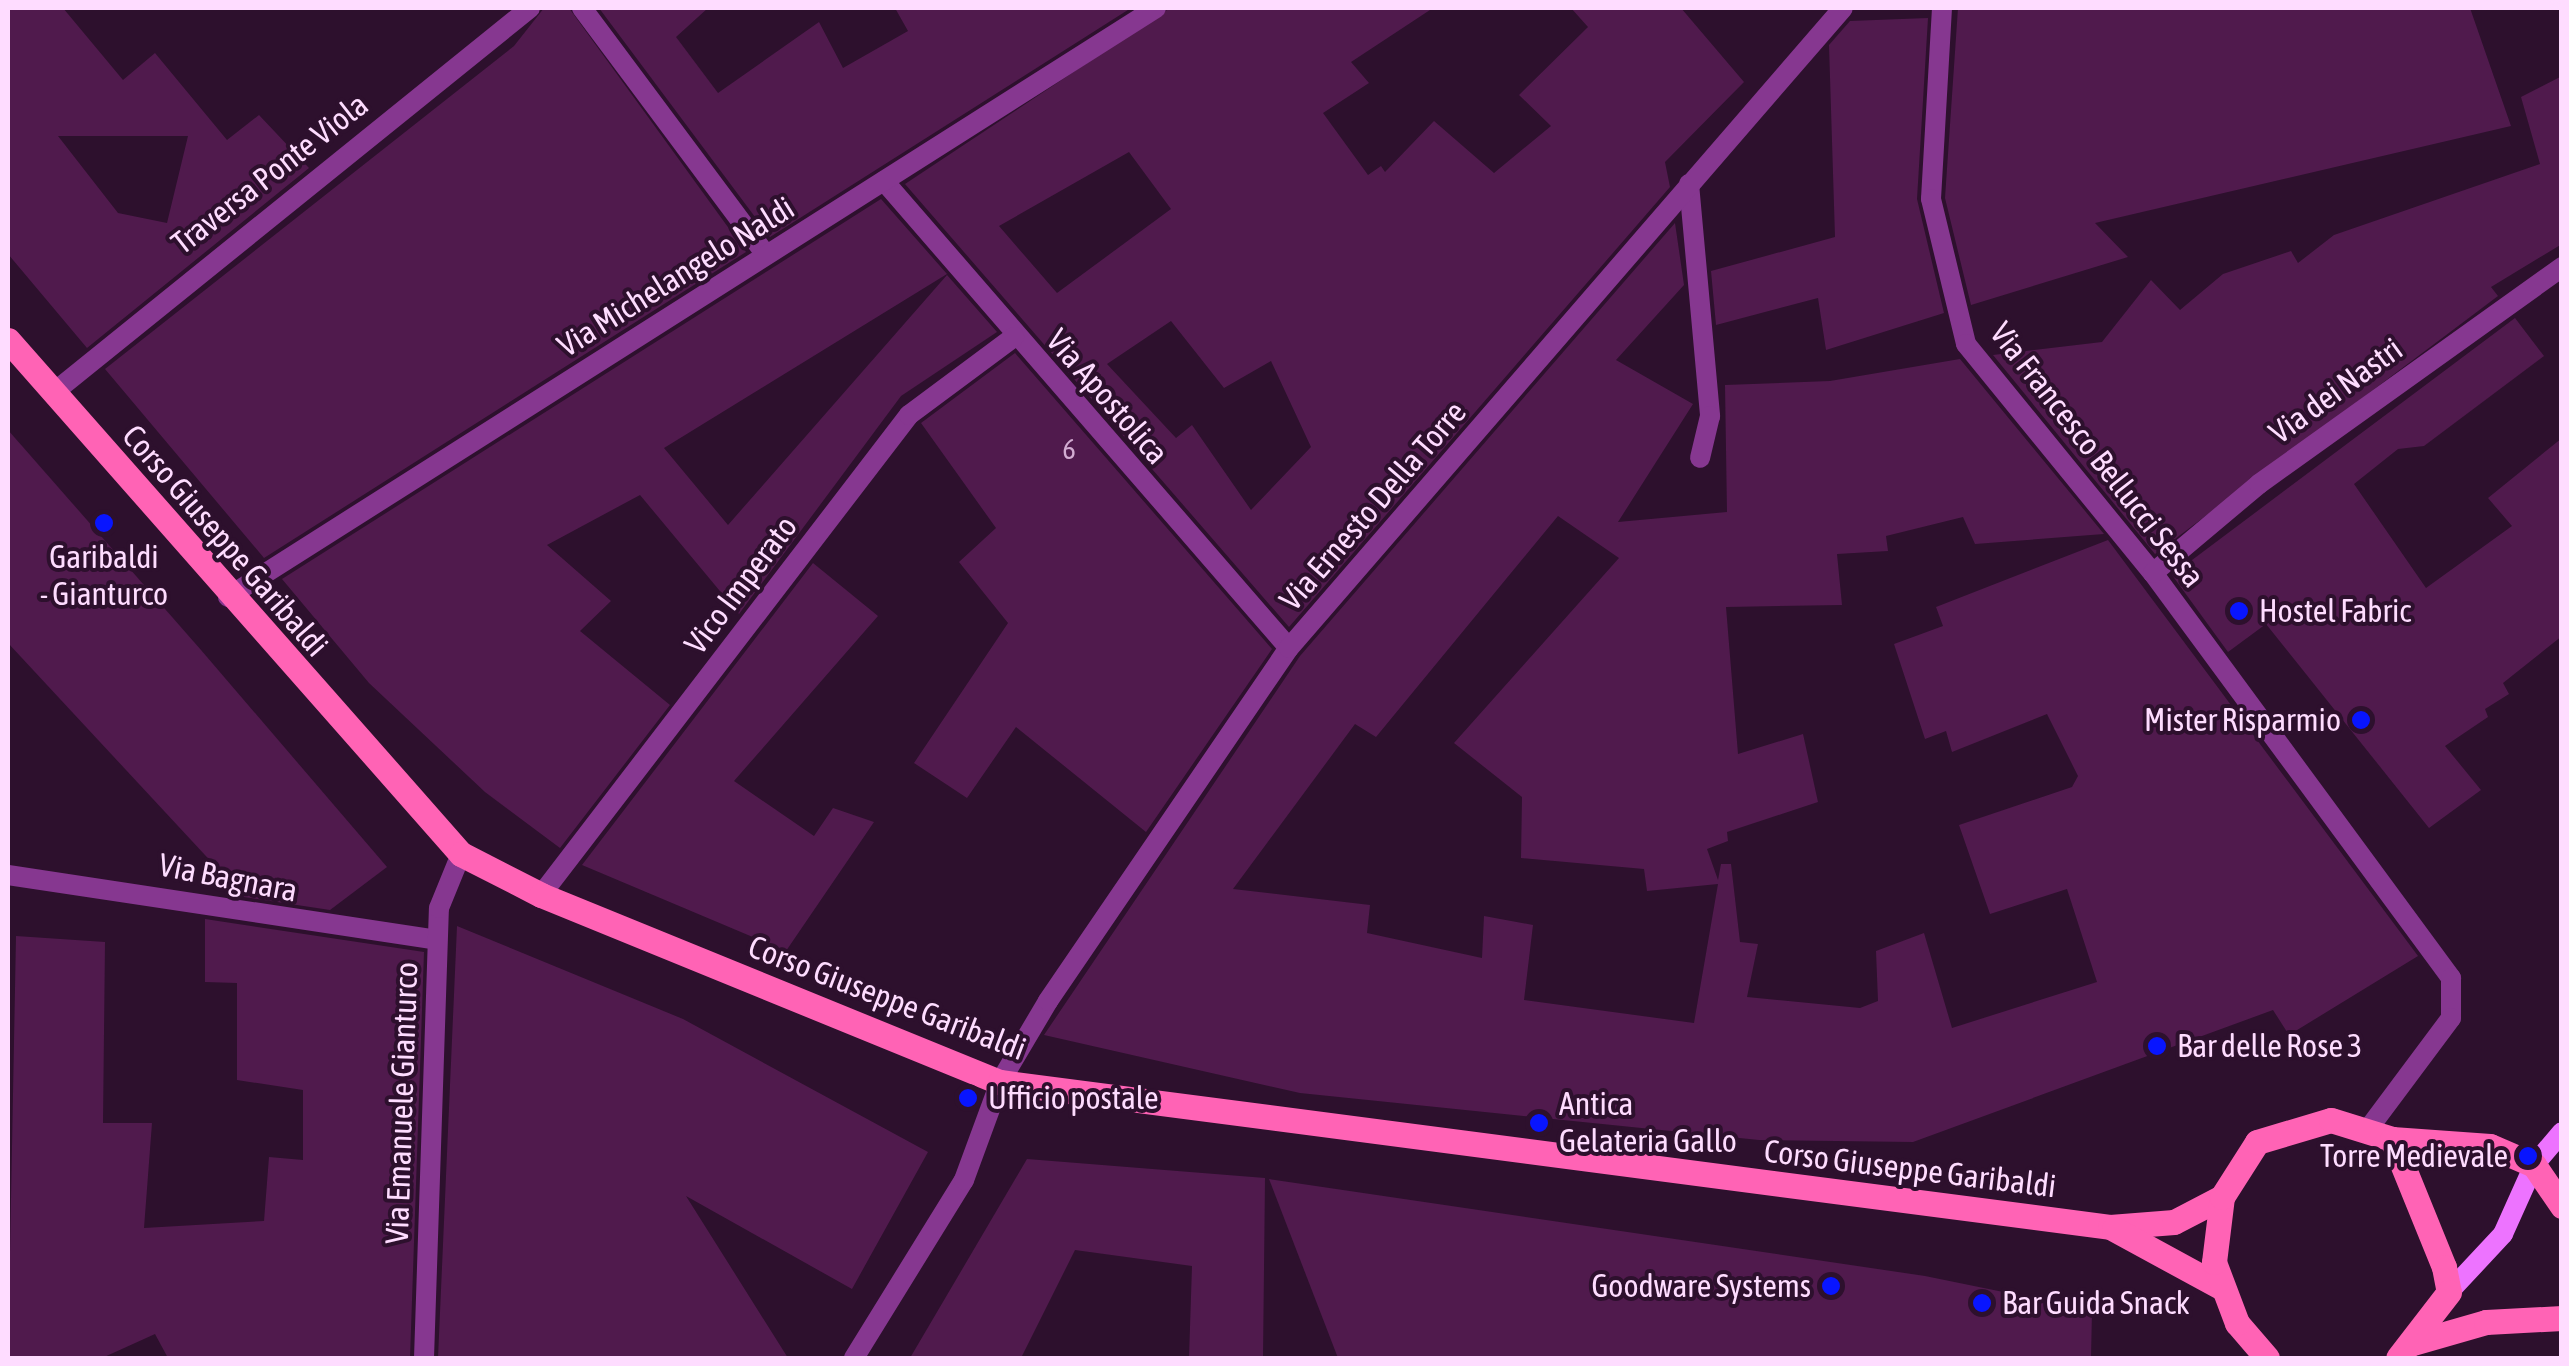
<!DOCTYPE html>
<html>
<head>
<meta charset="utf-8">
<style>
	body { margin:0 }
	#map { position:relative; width:2569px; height:1366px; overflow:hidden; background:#2d102d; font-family:"Asap Condensed",sans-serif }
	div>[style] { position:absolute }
	.building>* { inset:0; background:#501a4d }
	.street>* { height:20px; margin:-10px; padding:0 10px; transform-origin:10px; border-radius:10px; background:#863790 }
	.secondary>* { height:20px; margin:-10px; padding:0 10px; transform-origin:10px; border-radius:10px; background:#ed73ff }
	.primary>* { height:25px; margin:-12.5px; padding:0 12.5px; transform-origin:12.5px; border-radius:12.5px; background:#ff63b5 }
	.dots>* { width:28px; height:28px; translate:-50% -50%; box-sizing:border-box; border:5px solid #2d102d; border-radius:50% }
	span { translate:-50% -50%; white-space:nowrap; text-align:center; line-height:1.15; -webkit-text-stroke:8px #2d102d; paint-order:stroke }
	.number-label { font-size:28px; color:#d2acd2 }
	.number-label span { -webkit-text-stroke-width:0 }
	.street-label { font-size:32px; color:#fedcff }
	.poi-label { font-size:32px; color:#fedcff }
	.left { translate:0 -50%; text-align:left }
	.right { translate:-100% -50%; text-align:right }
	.frame { position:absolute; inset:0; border:10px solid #fedcff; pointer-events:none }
</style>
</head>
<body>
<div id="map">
	<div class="building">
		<div style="clip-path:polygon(evenodd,8px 8px,63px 8px,123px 80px,155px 53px,227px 140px,259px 115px,309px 168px,87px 348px,8px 254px,8px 8px,58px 136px,188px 136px,167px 223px,118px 213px,58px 136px)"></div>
		<div style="clip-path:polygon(544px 8px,569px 8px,746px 252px,264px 558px,105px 369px,514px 46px)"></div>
		<div style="clip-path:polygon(599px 8px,708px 8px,676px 37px,718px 93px,819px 22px,843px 68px,908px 31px,895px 8px,1131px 8px,770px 237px)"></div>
		<div style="clip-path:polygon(evenodd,1170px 8px,1433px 8px,1351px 62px,1369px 83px,1323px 113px,1368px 175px,1381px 166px,1385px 172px,1434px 121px,1494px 173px,1551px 126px,1519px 95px,1588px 27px,1571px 8px,1681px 8px,1744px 82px,1665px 162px,1670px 187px,1289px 627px,905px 184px,1170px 8px,1129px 152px,1171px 209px,1057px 293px,999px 226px,1129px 152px,1170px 8px,1171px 321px,1224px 388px,1271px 361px,1311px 447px,1251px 510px,1192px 425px,1176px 438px,1107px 364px,1171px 321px)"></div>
		<div style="clip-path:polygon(1958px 8px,2470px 8px,2511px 126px,2095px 223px,2128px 257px,1971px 305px,1945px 198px)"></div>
		<div style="clip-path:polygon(1928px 18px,1917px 199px,1944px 313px,1826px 350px,1818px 298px,1716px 325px,1711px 271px,1835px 237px,1829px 45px,1850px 21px)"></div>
		<div style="clip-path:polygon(2562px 76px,2562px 244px,2491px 287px,2498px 296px,2155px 554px,1993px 355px,2102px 342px,2151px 280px,2180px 310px,2223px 274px,2291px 251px,2298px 263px,2334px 235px,2540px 164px,2521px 97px)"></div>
		<div style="clip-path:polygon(881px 199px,947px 274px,664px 448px,728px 525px,947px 275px,997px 332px,901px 396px,739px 614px,640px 495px,547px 545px,611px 601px,580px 631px,670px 705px,560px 848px,485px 792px,369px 683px,282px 579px)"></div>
		<div style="clip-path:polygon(evenodd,1675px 223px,1684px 285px,1616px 360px,1693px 404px,1618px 522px,1727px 512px,1725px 385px,1830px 381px,1960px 359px,2104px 534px,1975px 544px,1963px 517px,1886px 536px,1888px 551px,1837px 554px,1842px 605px,1726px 607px,1738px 754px,1803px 734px,1818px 802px,1727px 832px,1728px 841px,1707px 849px,1718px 880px,1721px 864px,1731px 864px,1740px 942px,1758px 944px,1747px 997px,1860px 1008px,1878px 1001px,1876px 951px,1924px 933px,1952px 1028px,2097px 982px,2067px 889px,1990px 914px,1959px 825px,2072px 787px,2078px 776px,2047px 714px,1952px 752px,1946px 731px,1925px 739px,1894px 644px,1943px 626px,1936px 607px,2108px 540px,2418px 956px,2289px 1035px,2273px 1010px,1913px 1142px,1759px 1140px,1300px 1093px,1044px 1035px,1300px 656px,1675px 223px,1558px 516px,1619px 558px,1454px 743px,1522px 797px,1521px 858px,1644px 869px,1647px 891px,1718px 884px,1694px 1023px,1524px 1000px,1533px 925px,1484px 916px,1482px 958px,1367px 933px,1370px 905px,1233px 889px,1355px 724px,1376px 737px,1558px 516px)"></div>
		<div style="clip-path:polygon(2515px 318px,2544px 356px,2424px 446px,2398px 449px,2354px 484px,2426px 588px,2512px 526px,2488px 498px,2562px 438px,2562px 636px,2503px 683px,2509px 694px,2485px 709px,2488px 717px,2445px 746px,2481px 790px,2429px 828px,2266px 624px,2228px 652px,2172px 575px)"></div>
		<div style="clip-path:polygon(1015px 353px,1272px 649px,1146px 832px,1016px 727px,967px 798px,914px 763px,1008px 623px,959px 562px,996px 528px,921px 423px)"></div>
		<div style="clip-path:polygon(8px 430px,201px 650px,387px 867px,330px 910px,244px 897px,8px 643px)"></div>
		<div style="clip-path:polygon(813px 563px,878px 616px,734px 781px,814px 836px,833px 808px,874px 822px,786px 951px,582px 865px)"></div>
		<div style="clip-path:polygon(205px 919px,424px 952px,410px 1358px,168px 1358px,155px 1334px,102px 1358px,8px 1358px,16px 936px,105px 942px,103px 1123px,152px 1123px,144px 1228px,264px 1221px,269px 1157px,303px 1160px,303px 1090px,237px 1080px,237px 983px,205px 982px)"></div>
		<div style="clip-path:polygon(457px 926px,683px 1019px,928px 1152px,852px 1289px,686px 1196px,788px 1358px,438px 1358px)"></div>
		<div style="clip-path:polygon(1027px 1159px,1265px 1178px,1263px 1358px,1189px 1358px,1192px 1266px,1075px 1250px,1021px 1358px,910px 1358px)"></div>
		<div style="clip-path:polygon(1269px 1179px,1925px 1276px,2092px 1310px,2091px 1358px,1338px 1358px)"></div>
	</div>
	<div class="street">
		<div style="left:582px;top:8px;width:308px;rotate:53.3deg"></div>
		<div style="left:1942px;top:8px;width:191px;rotate:93.3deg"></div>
		<div style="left:1931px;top:199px;width:149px;rotate:76.4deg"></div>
		<div style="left:1966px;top:344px;width:296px;rotate:50.8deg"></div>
		<div style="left:2153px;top:573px;width:503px;rotate:53.65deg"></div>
		<div style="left:2451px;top:978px;width:40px;rotate:90deg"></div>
		<div style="left:2451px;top:1018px;width:137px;rotate:126.7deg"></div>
		<div style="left:884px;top:181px;width:618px;rotate:49.07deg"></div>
		<div style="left:1689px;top:184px;width:233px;rotate:84.8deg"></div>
		<div style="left:1710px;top:416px;width:43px;rotate:103.4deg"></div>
		<div style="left:53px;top:393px;width:613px;rotate:-38.91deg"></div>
		<div style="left:2153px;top:573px;width:138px;rotate:-40deg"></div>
		<div style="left:2259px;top:484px;width:373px;rotate:-35.6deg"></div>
		<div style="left:228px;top:597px;width:1099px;rotate:-32.4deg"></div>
		<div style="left:8px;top:875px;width:434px;rotate:8.6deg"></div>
		<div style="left:541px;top:895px;width:605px;rotate:-52.52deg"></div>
		<div style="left:909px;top:415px;width:131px;rotate:-36.6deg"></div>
		<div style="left:424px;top:1358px;width:450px;rotate:-88.1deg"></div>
		<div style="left:439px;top:908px;width:58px;rotate:-67.8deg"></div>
		<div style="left:854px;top:1358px;width:209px;rotate:-58.3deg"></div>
		<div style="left:964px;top:1180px;width:104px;rotate:-69.8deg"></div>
		<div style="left:1000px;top:1082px;width:94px;rotate:-59.3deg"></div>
		<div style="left:1048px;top:1001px;width:427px;rotate:-55.7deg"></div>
		<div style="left:1289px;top:648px;width:846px;rotate:-49.12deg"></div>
	</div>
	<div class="secondary">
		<div style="left:2449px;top:1292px;width:79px;rotate:-47deg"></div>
		<div style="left:2503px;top:1234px;width:76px;rotate:-65.8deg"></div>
		<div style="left:2534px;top:1165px;width:43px;rotate:-49.7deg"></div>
	</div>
	<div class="primary">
		<div style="left:8px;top:340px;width:685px;rotate:48.61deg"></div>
		<div style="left:461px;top:854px;width:90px;rotate:27.1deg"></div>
		<div style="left:541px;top:895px;width:496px;rotate:22.2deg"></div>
		<div style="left:1000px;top:1082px;width:1119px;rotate:7.44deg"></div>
		<div style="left:2110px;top:1227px;width:64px;rotate:-4.5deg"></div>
		<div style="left:2174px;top:1222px;width:54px;rotate:-27.5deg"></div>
		<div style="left:2392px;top:1139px;width:98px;rotate:4.1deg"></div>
		<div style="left:2490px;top:1146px;width:48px;rotate:23.4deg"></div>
		<div style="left:2534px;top:1165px;width:50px;rotate:55.7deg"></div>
		<div style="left:2114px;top:1229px;width:123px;rotate:28.6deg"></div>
		<div style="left:2413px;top:1343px;width:76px;rotate:-16deg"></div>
		<div style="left:2486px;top:1322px;width:76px;rotate:-3deg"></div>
		<div style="left:2267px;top:1358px;width:46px;rotate:-130.6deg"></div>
		<div style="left:2237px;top:1323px;width:65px;rotate:-110.7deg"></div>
		<div style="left:2214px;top:1262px;width:65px;rotate:-83deg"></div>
		<div style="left:2222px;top:1197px;width:65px;rotate:-57.5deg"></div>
		<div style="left:2257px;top:1142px;width:77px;rotate:-16.6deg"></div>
		<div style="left:2331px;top:1120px;width:64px;rotate:17.3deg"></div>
		<div style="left:2392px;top:1139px;width:138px;rotate:67.9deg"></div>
		<div style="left:2444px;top:1267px;width:25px;rotate:79deg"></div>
		<div style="left:2449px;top:1292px;width:83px;rotate:127.7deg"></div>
	</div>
	<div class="dots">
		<div style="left:104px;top:523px;background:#0815ff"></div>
		<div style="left:2239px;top:611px;background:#0815ff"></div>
		<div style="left:2361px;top:720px;background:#0815ff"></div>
		<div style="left:2157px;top:1046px;background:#0815ff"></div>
		<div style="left:968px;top:1098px;background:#0815ff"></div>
		<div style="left:1539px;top:1123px;background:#0815ff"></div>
		<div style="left:2528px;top:1156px;background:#0815ff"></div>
		<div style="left:1831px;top:1286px;background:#0815ff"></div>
		<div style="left:1982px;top:1303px;background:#0815ff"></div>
	</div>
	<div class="number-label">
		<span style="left:1069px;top:449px">6</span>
	</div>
	<div class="street-label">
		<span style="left:270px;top:174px;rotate:-38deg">Traversa Ponte Viola</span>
		<span style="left:676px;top:277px;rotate:-32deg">Via Michelangelo Naldi</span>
		<span style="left:2336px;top:391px;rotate:-36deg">Via dei Nastri</span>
		<span style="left:1107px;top:397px;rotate:49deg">Via Apostolica</span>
		<span style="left:2097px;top:455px;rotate:52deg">Via Francesco Bellucci Sessa</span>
		<span style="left:1373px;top:506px;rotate:-49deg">Via Ernesto Della Torre</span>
		<span style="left:225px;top:541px;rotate:49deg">Corso Giuseppe Garibaldi</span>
		<span style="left:741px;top:585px;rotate:-53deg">Vico Imperato</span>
		<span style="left:228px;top:878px;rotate:11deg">Via Bagnara</span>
		<span style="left:887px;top:998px;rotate:21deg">Corso Giuseppe Garibaldi</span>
		<span style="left:402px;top:1103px;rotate:-88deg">Via Emanuele Gianturco</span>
		<span style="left:1910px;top:1169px;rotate:7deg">Corso Giuseppe Garibaldi</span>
	</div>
	<div class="poi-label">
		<span style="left:104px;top:576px">Garibaldi<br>- Gianturco</span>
		<span class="left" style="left:2259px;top:611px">Hostel Fabric</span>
		<span class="right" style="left:2341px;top:720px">Mister Risparmio</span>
		<span class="left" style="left:2177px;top:1046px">Bar delle Rose 3</span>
		<span class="left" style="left:988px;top:1098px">Ufficio postale</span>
		<span class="left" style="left:1559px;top:1123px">Antica<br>Gelateria Gallo</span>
		<span class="right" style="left:2508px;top:1156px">Torre Medievale</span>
		<span class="right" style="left:1811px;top:1286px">Goodware Systems</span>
		<span class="left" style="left:2002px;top:1303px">Bar Guida Snack</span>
	</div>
	<div class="frame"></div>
</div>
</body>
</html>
